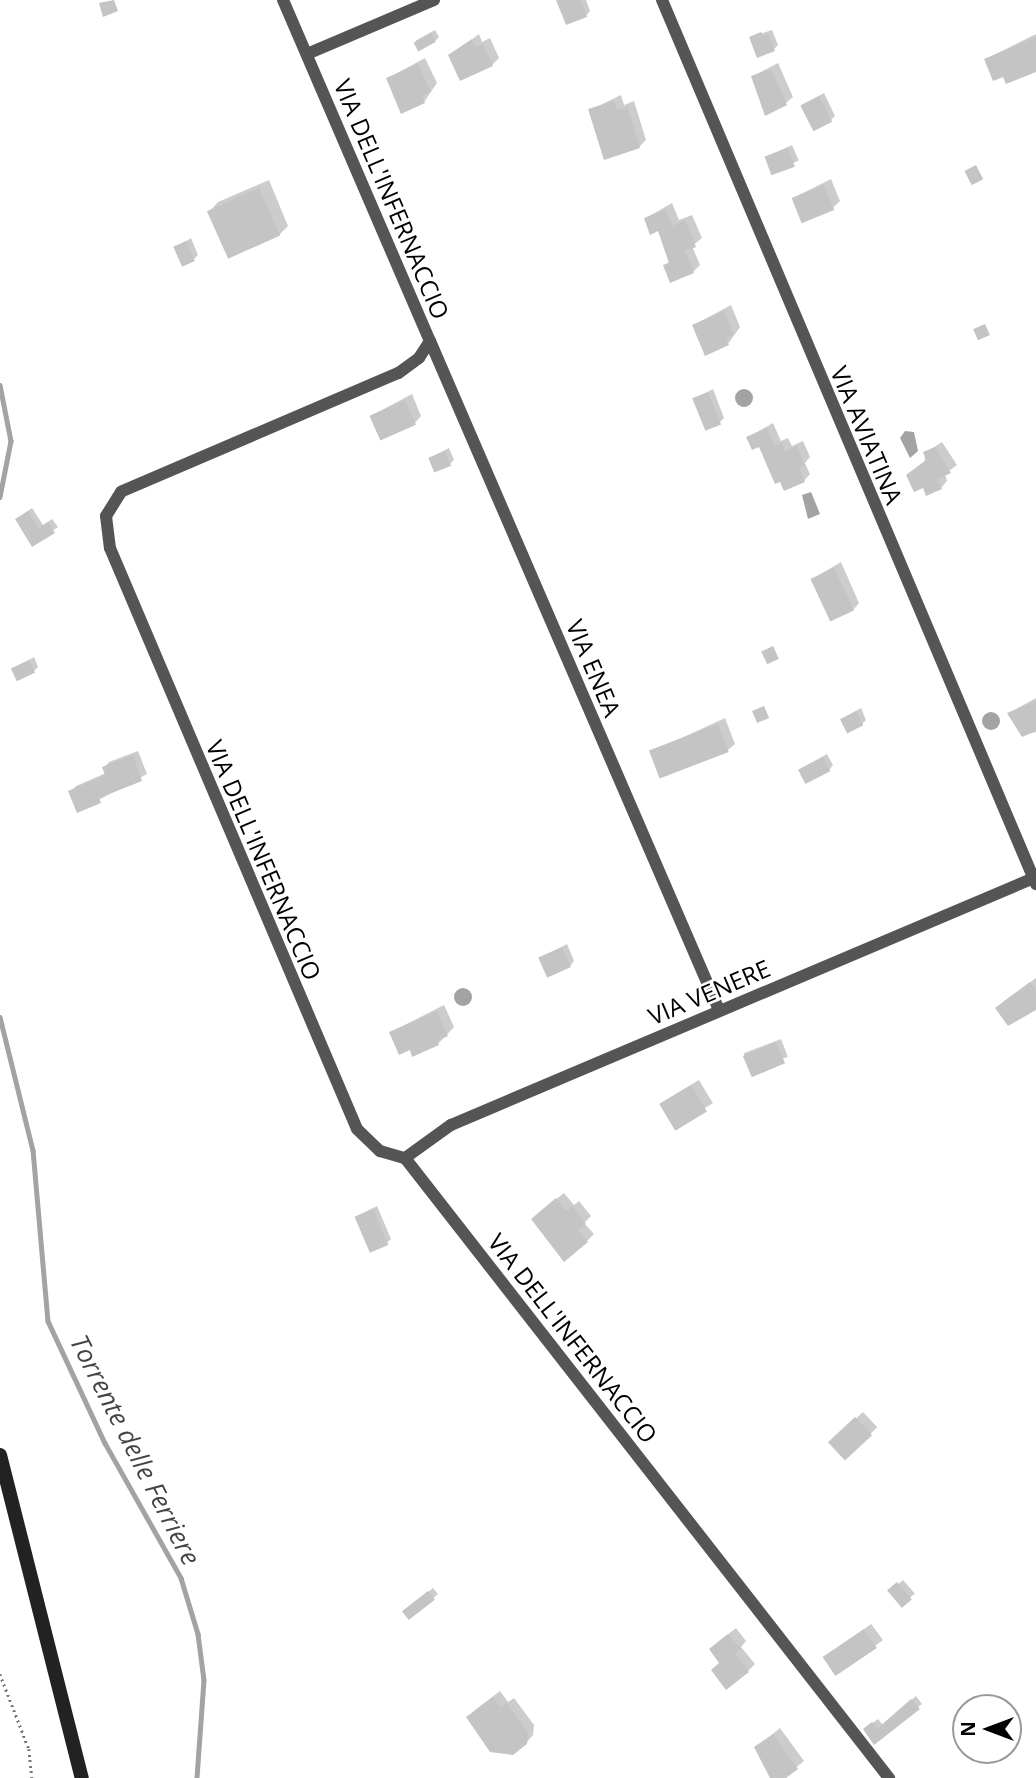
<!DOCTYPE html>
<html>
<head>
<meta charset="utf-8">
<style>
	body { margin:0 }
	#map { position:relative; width:1036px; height:1778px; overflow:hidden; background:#fff; font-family:"Open Sans",sans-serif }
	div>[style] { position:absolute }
	.water>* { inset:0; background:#a3a3a3 }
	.round { border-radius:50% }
	.shadow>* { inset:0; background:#0003; transform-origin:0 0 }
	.stream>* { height:4.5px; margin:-2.25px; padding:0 2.25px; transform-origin:2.25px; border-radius:2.25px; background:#a3a3a3 }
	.building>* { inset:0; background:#c4c4c4; transform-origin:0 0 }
	.path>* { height:2.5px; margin-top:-1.25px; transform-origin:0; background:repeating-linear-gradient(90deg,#777 0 2px,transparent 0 5.5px) }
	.street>* { height:12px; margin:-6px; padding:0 6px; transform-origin:6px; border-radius:6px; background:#555 }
	.secondary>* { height:14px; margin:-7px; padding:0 7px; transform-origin:7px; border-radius:7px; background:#222 }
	span { translate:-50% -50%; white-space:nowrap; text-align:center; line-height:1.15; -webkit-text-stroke:5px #fff; paint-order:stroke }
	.street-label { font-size:24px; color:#000 }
	.water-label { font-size:26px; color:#444; font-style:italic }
	.north { position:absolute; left:952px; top:1694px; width:70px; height:70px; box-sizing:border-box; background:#fff; border:2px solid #999; border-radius:50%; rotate:270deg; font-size:19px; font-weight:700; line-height:28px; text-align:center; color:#000 }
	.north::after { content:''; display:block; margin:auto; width:24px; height:32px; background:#000; clip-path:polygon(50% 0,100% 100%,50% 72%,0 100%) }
</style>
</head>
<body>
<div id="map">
	<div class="water">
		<div class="round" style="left:735px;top:389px;width:18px;height:18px"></div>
		<div style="clip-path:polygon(905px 431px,914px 432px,918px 451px,910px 458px,900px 438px)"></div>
		<div style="clip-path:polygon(811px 492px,820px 514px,808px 519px,802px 495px)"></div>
		<div class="round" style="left:982px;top:712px;width:18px;height:18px"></div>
		<div class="round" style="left:454px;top:988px;width:18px;height:18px"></div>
	</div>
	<div class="shadow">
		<div style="clip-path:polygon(558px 0,586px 0,590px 11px,586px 16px)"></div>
		<div style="clip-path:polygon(435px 30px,439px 37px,435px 41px,415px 41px)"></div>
		<div style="clip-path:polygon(772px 30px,778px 45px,774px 49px,751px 37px)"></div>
		<div style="clip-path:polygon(479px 34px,482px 42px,490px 38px,499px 58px,492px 65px,451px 55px)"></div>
		<div style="clip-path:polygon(1036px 34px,1036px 70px,1004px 75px,986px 59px)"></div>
		<div style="clip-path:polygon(425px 58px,437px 83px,424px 102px,388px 78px)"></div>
		<div style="clip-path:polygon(778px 63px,793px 97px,786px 103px,753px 76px)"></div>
		<div style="clip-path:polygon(824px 93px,835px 116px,831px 120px,802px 105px)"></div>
		<div style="clip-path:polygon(621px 95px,624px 105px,634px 101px,646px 140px,639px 147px,590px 110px)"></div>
		<div style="left:792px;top:145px;width:17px;height:28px;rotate:66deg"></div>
		<div style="clip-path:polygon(831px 179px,840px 201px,833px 208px,793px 198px)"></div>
		<div style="clip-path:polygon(269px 180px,288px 226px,279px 235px,209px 212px,218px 202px)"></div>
		<div style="clip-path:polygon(672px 203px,679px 220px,692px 215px,702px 238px,692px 246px,700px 265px,693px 272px,665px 266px,670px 261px,659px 229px,646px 218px)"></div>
		<div style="clip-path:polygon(191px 238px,198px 255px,194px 259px,175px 248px)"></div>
		<div style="clip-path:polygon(731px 305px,740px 327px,728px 344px,694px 325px)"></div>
		<div style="clip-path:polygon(713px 389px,724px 418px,720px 422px,694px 399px)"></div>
		<div style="clip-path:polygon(412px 394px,421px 416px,415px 423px,371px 416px)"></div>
		<div style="clip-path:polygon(773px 423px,781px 441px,788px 438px,792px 446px,803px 441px,810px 457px,805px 463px,810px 474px,804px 481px,748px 437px)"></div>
		<div style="clip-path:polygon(942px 442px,957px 465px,945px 474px,947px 481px,941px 488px,924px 486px,925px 453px)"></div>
		<div style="clip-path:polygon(449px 448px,454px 460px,450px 464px,430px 458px)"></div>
		<div style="clip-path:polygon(32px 508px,43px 525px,52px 519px,58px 527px,32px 544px,17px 519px)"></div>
		<div style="clip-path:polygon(841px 562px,859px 603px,853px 610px,812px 579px)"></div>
		<div style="clip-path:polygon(34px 657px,38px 667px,34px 671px,13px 669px)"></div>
		<div style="clip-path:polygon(1036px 698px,1036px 732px,1023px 735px,1009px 713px)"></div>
		<div style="clip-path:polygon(861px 708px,866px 720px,862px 724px,842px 719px)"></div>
		<div style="clip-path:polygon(725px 718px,735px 744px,728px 750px,651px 752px)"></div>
		<div style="clip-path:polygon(138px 751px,147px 774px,78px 811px,70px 792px,76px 786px,106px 773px,104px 768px,109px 762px)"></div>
		<div style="clip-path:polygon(827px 754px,833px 765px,829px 770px,800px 769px)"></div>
		<div style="clip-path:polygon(567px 944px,574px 961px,570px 966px,541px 958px)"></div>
		<div style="clip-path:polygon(1036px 978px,1036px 1008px,997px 1008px,1004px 1001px)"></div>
		<div style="clip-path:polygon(444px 1005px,454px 1027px,438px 1044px,410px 1048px,391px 1032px)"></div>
		<div style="left:781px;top:1039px;width:19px;height:40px;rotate:69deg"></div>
		<div style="left:699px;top:1080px;width:27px;height:45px;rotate:59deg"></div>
		<div style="clip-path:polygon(564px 1193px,574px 1205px,579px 1201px,591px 1216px,584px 1223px,594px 1234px,587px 1241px,540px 1212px)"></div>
		<div style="clip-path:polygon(377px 1206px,391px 1239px,387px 1243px,357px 1216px)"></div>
		<div style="left:863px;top:1412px;width:21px;height:45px;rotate:47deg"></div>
		<div style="left:903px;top:1580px;width:18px;height:17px;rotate:49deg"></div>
		<div style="clip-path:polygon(433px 1588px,438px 1594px,410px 1617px,409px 1607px)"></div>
		<div style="clip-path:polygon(871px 1624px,883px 1640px,838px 1674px,833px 1652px)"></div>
		<div style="clip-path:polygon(736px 1628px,746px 1641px,741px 1647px,755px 1664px,748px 1671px,721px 1662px,718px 1642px)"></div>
		<div style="clip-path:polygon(500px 1691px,508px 1702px,514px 1698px,534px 1725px,533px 1735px,526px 1743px,475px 1710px)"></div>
		<div style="clip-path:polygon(916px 1696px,922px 1704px,874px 1742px,870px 1725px,878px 1719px,883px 1725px)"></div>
		<div style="clip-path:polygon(780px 1728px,804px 1761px,783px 1778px,773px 1778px,756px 1748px)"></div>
	</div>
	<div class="stream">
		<div style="left:0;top:385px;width:57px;rotate:78.9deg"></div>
		<div style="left:11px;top:441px;width:57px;rotate:101.1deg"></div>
		<div style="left:0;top:1017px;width:137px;rotate:76.1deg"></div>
		<div style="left:33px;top:1150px;width:172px;rotate:85deg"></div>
		<div style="left:48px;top:1321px;width:135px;rotate:65deg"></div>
		<div style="left:105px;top:1443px;width:155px;rotate:60.6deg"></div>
		<div style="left:181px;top:1578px;width:59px;rotate:73.1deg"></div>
		<div style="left:198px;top:1634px;width:46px;rotate:82.6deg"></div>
		<div style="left:204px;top:1680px;width:98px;rotate:94.1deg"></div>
	</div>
	<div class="building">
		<div style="clip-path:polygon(114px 0,118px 11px,103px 17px,99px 3px)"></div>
		<div style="clip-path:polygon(556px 0,580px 0,587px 17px,566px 25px)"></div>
		<div style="clip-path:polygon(761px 32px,763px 36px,768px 34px,775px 51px,757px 58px,749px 37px)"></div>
		<div style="left:431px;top:33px;width:10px;height:20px;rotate:61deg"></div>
		<div style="clip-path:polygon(1036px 37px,1036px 72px,1006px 84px,1003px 77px,993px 81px,984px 59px)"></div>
		<div style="clip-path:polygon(472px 39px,475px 47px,483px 44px,493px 66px,460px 81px,448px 55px)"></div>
		<div style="clip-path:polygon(418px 64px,431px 92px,422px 95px,425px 103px,401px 114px,386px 78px)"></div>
		<div style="clip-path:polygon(771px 69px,787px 105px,765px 116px,751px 76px)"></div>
		<div style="left:819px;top:96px;width:29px;height:21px;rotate:63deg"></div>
		<div style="clip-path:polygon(614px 101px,617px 110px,628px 107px,640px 148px,604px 160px,588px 109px)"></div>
		<div style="left:788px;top:148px;width:20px;height:25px;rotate:70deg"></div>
		<div style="left:976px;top:165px;width:16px;height:13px;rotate:63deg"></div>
		<div style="left:824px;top:185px;width:27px;height:35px;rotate:68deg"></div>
		<div style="left:259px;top:188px;width:52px;height:57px;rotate:66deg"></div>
		<div style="clip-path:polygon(666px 209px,672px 226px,685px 220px,696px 247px,685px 251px,694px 273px,670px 283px,663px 265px,669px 263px,658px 231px,650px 235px,644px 218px)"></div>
		<div style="left:186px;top:241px;width:22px;height:14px;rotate:66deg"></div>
		<div style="clip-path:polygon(724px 311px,734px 335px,726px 338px,729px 345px,705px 356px,692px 325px)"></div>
		<div style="left:985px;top:324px;width:12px;height:13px;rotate:66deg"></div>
		<div style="left:708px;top:392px;width:35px;height:17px;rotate:68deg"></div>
		<div style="left:405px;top:400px;width:27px;height:39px;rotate:66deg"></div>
		<div style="clip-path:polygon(767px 428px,775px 446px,782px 443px,785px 451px,797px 446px,805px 465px,799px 468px,805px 482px,784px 491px,780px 482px,775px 484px,759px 447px,752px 450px,746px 437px)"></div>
		<div style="clip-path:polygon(935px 447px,951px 473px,937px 479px,942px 489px,926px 496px,923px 488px,914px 492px,906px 475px,926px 460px,923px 452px)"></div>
		<div style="left:445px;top:451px;width:16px;height:18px;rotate:68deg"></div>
		<div style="clip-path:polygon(28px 511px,38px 528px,48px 522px,55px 533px,32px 547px,15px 519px)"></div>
		<div style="left:834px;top:568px;width:47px;height:26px;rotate:65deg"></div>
		<div style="left:773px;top:646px;width:14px;height:13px;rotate:65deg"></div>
		<div style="left:29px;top:660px;width:14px;height:20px;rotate:65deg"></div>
		<div style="clip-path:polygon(1036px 701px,1036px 731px,1022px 737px,1007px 713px)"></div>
		<div style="left:764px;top:706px;width:13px;height:13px;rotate:67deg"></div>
		<div style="left:856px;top:711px;width:16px;height:18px;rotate:63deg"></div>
		<div style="left:718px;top:724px;width:30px;height:74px;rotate:69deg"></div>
		<div style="clip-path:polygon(133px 755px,142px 781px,99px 798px,101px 803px,77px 813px,68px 791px,105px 775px,102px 767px)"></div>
		<div style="left:823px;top:757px;width:16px;height:28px;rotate:63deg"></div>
		<div style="left:562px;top:947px;width:22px;height:26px;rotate:66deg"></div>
		<div style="clip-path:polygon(1030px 982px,1036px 990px,1036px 1010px,1008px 1026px,995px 1008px)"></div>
		<div style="clip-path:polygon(437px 1011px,448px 1036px,437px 1041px,439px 1045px,412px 1057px,410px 1050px,399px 1055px,389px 1032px)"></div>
		<div style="left:776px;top:1042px;width:23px;height:36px;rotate:67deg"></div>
		<div style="left:691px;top:1085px;width:31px;height:37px;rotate:59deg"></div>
		<div style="clip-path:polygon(556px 1198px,566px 1211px,572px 1206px,586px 1224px,578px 1230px,588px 1242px,564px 1262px,531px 1219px)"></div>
		<div style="left:373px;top:1209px;width:39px;height:20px;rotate:67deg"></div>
		<div style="left:855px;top:1417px;width:25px;height:37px;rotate:47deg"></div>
		<div style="left:897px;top:1582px;width:23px;height:13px;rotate:50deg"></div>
		<div style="left:428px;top:1591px;width:11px;height:33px;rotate:52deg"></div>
		<div style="left:864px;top:1629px;width:23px;height:50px;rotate:56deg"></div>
		<div style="clip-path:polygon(728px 1634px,741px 1649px,735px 1654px,749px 1672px,726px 1690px,711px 1670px,719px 1663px,709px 1649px)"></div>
		<div style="clip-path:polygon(493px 1697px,501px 1708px,506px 1703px,528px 1732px,527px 1744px,513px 1755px,490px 1752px,466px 1717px)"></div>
		<div style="clip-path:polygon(911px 1699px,920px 1709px,874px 1745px,863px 1729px,872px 1722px,878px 1728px)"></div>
		<div style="clip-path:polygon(773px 1734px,798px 1769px,786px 1778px,770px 1778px,754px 1747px)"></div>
	</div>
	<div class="path">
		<div style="left:0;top:1674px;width:80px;rotate:68.9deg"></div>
		<div style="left:29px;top:1749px;width:29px;rotate:84deg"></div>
	</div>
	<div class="street">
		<div style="left:283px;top:0;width:371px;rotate:66.7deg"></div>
		<div style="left:430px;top:341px;width:20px;rotate:123deg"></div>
		<div style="left:419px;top:358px;width:26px;rotate:144deg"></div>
		<div style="left:398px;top:373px;width:301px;rotate:156.8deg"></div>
		<div style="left:121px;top:492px;width:28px;rotate:122deg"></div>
		<div style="left:106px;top:516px;width:32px;rotate:83deg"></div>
		<div style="left:110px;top:548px;width:631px;rotate:66.97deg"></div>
		<div style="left:357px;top:1129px;width:32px;rotate:44deg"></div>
		<div style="left:380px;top:1151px;width:26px;rotate:16deg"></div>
		<div style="left:405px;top:1158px;width:787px;rotate:52.02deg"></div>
		<div style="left:662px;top:0;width:960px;rotate:67.07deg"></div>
		<div style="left:307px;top:54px;width:138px;rotate:-23deg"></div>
		<div style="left:430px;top:341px;width:729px;rotate:66.64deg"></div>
		<div style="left:405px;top:1158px;width:57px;rotate:-35.7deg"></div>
		<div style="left:451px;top:1125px;width:635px;rotate:-22.97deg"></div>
	</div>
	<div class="secondary">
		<div style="left:0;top:1455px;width:333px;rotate:75.8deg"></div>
	</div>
	<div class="street-label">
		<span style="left:392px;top:199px;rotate:67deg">VIA DELL'INFERNACCIO</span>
		<span style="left:867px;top:435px;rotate:67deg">VIA AVIATINA</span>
		<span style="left:594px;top:668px;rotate:67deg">VIA ENEA</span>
		<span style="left:264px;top:860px;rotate:67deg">VIA DELL'INFERNACCIO</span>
		<span style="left:709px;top:992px;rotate:-23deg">VIA VENERE</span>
		<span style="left:573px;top:1338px;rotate:52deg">VIA DELL'INFERNACCIO</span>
	</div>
	<div class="water-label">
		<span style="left:135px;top:1450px;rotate:63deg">Torrente delle Ferriere</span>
	</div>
	<div class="north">N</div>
</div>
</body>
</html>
